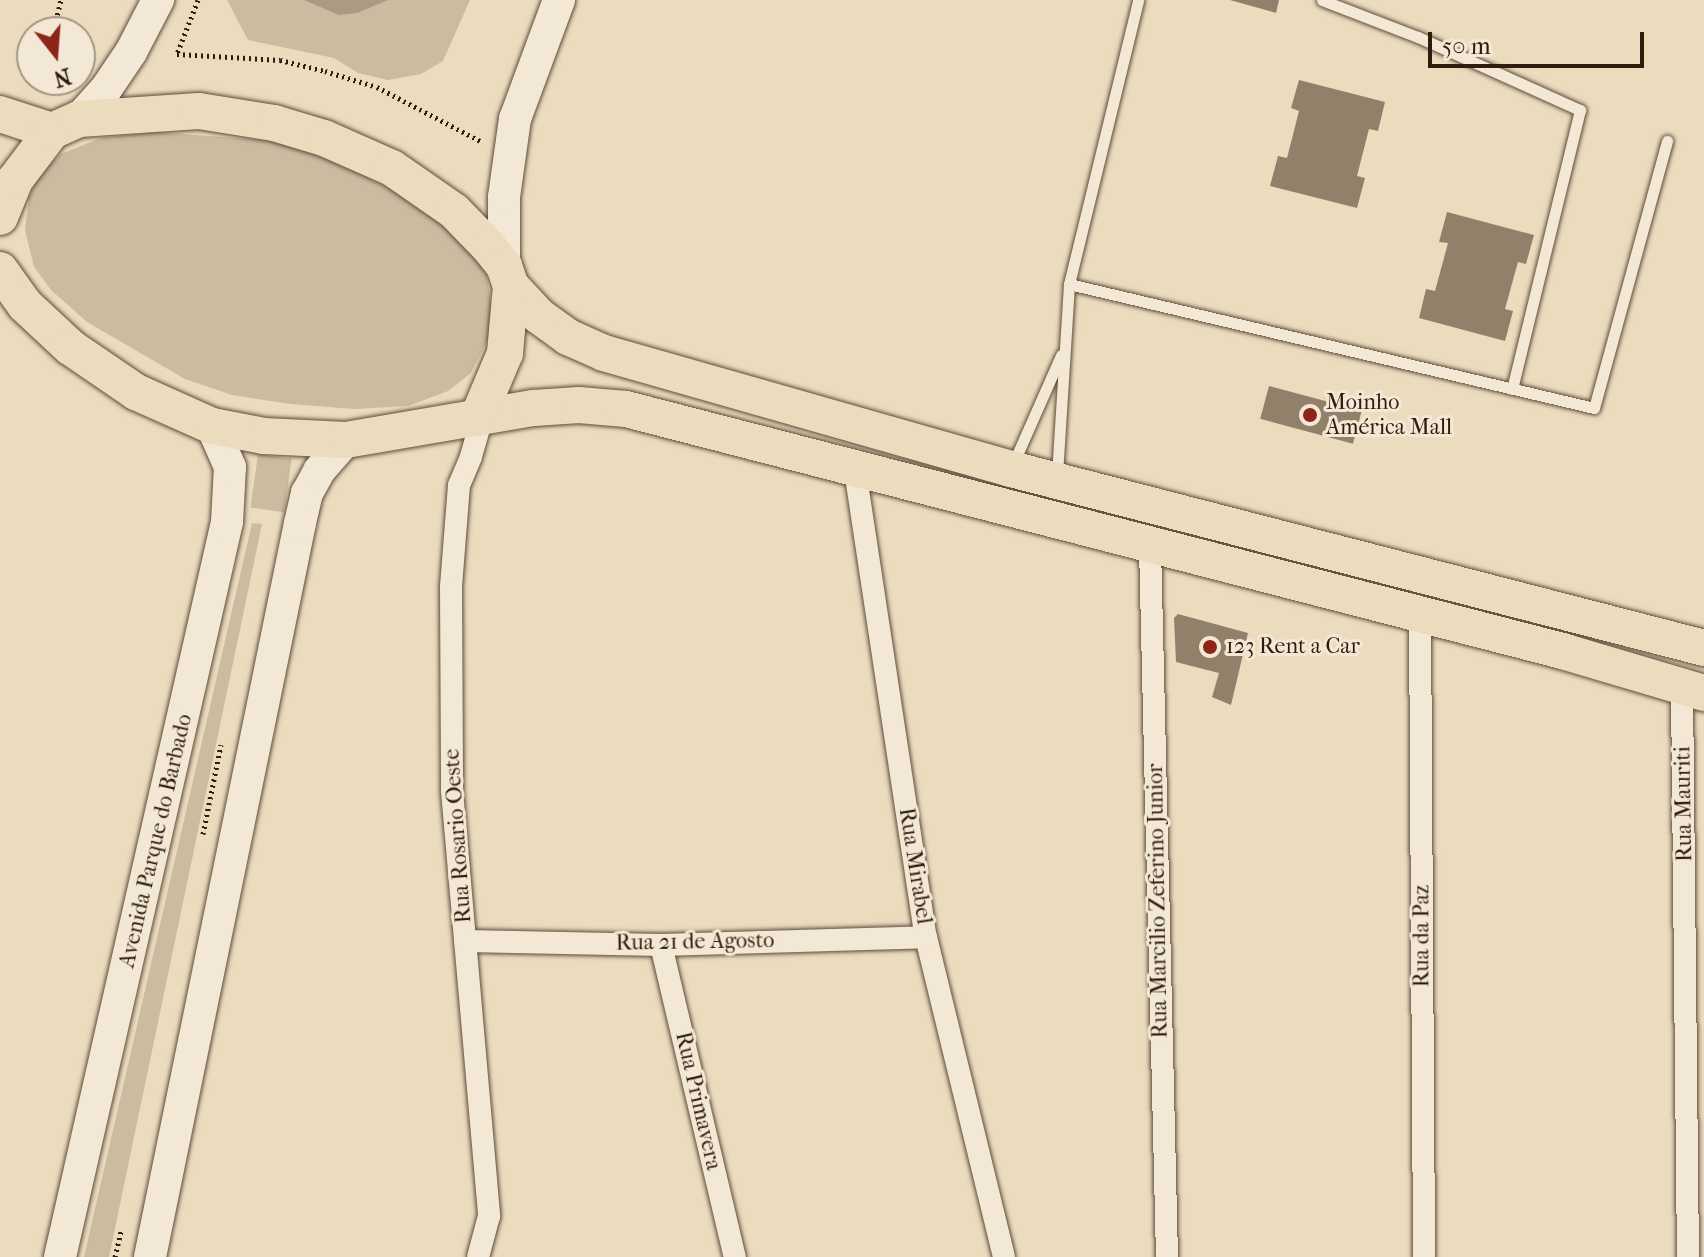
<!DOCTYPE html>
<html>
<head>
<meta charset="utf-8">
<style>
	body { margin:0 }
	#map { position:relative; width:1704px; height:1257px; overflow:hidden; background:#ebdcbe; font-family:"IM FELL French Canon",serif }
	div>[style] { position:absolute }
	.green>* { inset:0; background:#cbbba0; transform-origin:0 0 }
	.water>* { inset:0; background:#ab9b82 }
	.building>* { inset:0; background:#91806a; transform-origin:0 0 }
	.path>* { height:5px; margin-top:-2.5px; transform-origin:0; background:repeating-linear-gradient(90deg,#2f1c0e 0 2px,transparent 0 6px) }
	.roads { filter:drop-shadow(0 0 2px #5e4c3a) drop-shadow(0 0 2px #5e4c3a) }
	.service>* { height:11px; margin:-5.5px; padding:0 5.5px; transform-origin:5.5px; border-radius:5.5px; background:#f2e8d5 }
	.minor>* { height:22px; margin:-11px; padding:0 11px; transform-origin:11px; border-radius:11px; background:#f2e8d5 }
	.secondary>* { height:32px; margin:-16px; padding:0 16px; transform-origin:16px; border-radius:16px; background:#f2e8d5 }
	.primary>* { height:36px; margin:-18px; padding:0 18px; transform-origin:18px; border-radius:18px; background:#ebdcbe }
	.dots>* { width:22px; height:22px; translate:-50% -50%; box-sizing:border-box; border:4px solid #f2e8d5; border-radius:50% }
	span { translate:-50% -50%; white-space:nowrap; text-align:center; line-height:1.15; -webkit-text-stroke:6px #f2e8d5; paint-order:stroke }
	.poi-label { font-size:22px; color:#2f1c0e }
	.left { translate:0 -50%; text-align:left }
	.street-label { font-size:22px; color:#2f1c0e }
	.north { position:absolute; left:16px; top:16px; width:80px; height:80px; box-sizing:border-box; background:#f2e8d5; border:2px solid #a49685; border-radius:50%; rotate:163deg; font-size:22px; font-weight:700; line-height:32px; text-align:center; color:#2f1c0e }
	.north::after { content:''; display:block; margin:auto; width:28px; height:36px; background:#8f2418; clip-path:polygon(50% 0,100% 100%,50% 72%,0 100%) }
	.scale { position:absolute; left:1428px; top:32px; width:216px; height:36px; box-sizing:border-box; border:4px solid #2f1c0e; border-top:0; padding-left:10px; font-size:24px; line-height:28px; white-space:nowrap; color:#2f1c0e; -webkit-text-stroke:6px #f2e8d5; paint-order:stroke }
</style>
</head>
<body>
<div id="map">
	<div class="green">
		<div style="clip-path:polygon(227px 0,470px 0,443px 61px,421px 74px,388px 80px,358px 73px,334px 58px,248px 40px)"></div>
		<div style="clip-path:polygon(155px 132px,277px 141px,324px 155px,425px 207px,481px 260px,487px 278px,492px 312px,489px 337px,471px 373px,448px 391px,408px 406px,354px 409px,290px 404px,232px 395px,185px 379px,87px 322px,51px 290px,34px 267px,25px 230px,29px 197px,39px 175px,61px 154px,101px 138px)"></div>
		<div style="left:258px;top:454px;width:34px;height:54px;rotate:8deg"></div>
		<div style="clip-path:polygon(252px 523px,262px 524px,109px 1257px,84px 1257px)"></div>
	</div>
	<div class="water">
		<div style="clip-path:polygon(304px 0,388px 0,357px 13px,339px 15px)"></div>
	</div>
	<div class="building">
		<div style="clip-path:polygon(1230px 0,1279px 0,1276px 13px)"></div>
		<div style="clip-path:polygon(1299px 80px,1385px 102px,1378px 131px,1369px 129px,1357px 176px,1365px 178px,1357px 208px,1270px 186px,1278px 156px,1287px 158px,1299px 111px,1291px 108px)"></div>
		<div style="clip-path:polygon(1447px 212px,1534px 235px,1526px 264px,1518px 262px,1505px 309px,1513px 311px,1505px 341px,1419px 318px,1426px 289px,1435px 291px,1448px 243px,1439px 242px)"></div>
		<div style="left:1269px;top:386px;width:96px;height:34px;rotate:15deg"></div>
		<div style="clip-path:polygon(1178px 614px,1248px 633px,1231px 705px,1212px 697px,1219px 673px,1176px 662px,1174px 618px)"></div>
	</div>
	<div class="path">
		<div style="left:198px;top:0;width:58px;rotate:111.3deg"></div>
		<div style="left:177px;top:54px;width:103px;rotate:3.3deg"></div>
		<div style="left:280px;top:60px;width:46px;rotate:13.7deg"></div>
		<div style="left:325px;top:71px;width:54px;rotate:17.1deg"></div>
		<div style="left:377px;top:87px;width:119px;rotate:27.6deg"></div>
		<div style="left:53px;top:32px;width:33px;rotate:-76deg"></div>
		<div style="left:203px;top:834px;width:91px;rotate:-78.6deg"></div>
		<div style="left:115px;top:1257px;width:27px;rotate:-77deg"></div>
	</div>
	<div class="roads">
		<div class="service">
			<div style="left:1322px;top:0;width:103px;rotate:21.1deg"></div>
			<div style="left:1418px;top:37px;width:178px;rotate:24.3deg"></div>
			<div style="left:1580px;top:110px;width:287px;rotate:103.7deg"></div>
			<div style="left:1069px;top:284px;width:292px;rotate:-76.3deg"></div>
			<div style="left:1013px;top:464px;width:119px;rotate:-66.2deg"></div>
			<div style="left:1057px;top:475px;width:191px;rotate:-86.4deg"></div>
			<div style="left:1069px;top:284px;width:539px;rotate:13.29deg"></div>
			<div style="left:1594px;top:408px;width:277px;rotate:-74.7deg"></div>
		</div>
		<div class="minor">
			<div style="left:478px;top:417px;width:8px;rotate:76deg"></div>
			<div style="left:480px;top:425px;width:33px;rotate:106deg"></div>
			<div style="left:471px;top:457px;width:30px;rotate:113deg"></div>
			<div style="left:459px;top:485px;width:102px;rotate:94.5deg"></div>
			<div style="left:451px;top:587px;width:204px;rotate:89.7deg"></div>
			<div style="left:452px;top:791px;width:427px;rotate:85deg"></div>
			<div style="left:489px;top:1216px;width:42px;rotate:105deg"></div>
			<div style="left:855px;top:470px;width:472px;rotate:81.4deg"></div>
			<div style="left:926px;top:937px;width:329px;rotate:76.3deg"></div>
			<div style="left:1150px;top:546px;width:711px;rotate:88.63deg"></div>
			<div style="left:1420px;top:614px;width:643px;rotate:89.64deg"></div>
			<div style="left:1682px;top:688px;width:569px;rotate:89.4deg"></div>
			<div style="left:465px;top:941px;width:196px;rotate:1.2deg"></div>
			<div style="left:661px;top:945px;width:265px;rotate:-1.7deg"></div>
			<div style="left:661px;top:945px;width:321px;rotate:76.7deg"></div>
		</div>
		<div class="secondary">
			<div style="left:79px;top:119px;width:40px;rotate:-48deg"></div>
			<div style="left:106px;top:89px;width:45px;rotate:-56deg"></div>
			<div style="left:131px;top:52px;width:59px;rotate:-62.6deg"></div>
			<div style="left:504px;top:266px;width:69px;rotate:-90deg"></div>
			<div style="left:504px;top:197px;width:79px;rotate:-82deg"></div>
			<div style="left:515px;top:119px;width:127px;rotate:-69.7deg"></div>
			<div style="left:60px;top:1257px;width:754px;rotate:-77.2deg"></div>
			<div style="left:227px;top:522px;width:55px;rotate:-86.9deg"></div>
			<div style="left:230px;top:467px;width:45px;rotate:-113.7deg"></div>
			<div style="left:150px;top:1257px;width:749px;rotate:-78.45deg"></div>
			<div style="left:300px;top:523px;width:31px;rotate:-77deg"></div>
			<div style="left:307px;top:493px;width:25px;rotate:-61deg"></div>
			<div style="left:319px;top:471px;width:41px;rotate:-48.9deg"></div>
		</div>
		<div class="primary">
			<div style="left:0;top:114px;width:55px;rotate:18.1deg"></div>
			<div style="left:0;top:217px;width:40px;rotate:-68deg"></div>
			<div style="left:15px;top:180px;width:61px;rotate:-52.9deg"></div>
			<div style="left:52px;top:131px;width:30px;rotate:-24deg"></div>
			<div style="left:79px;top:119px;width:120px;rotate:-3.8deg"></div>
			<div style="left:199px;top:111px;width:76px;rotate:9.1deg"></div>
			<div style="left:274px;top:123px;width:52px;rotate:16.7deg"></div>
			<div style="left:324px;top:138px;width:74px;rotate:23.8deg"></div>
			<div style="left:392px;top:168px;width:75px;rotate:34.7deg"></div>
			<div style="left:454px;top:211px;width:49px;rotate:45.8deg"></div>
			<div style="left:488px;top:246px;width:26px;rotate:51deg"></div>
			<div style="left:504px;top:266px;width:21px;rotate:71deg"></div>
			<div style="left:511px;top:286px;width:41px;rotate:47deg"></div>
			<div style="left:539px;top:316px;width:36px;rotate:36deg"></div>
			<div style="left:568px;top:337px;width:39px;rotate:24deg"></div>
			<div style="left:604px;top:353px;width:423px;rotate:15.9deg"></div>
			<div style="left:1011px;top:469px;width:716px;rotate:14.48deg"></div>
			<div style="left:0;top:270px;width:43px;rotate:54.5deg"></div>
			<div style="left:25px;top:305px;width:62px;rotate:43deg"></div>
			<div style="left:70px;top:347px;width:80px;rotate:34.3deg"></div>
			<div style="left:136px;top:392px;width:83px;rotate:24.1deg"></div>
			<div style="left:212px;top:426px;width:53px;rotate:10.9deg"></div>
			<div style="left:264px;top:436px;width:82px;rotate:2.8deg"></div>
			<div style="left:346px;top:440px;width:191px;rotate:-9.7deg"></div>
			<div style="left:534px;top:408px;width:45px;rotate:-3.8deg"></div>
			<div style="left:579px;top:405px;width:47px;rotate:4.9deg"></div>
			<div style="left:626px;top:409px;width:971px;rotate:14.49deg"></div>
			<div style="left:1566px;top:652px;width:144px;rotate:16.5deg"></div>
			<div style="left:478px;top:417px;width:69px;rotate:-67.1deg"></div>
			<div style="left:505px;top:353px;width:67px;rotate:-84.9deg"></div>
		</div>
	</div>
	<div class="dots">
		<div style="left:1310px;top:415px;background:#8f2418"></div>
		<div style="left:1210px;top:647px;background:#8f2418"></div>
	</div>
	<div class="poi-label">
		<span class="left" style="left:1326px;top:415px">Moinho<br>América Mall</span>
		<span class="left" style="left:1226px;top:647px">123 Rent a Car</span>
	</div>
	<div class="street-label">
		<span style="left:1684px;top:804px;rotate:-91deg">Rua Mauriti</span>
		<span style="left:458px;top:836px;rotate:-94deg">Rua Rosario Oeste</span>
		<span style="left:156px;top:841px;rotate:-77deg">Avenida Parque do Barbado</span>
		<span style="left:915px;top:866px;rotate:81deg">Rua Mirabel</span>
		<span style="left:1158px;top:901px;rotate:-91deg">Rua Marcilio Zeferino Junior</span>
		<span style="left:1422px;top:936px;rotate:-90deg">Rua da Paz</span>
		<span style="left:695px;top:942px;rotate:-1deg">Rua 21 de Agosto</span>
		<span style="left:698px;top:1101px;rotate:77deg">Rua Primavera</span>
	</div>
	<div class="north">N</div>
	<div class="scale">50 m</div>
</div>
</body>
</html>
